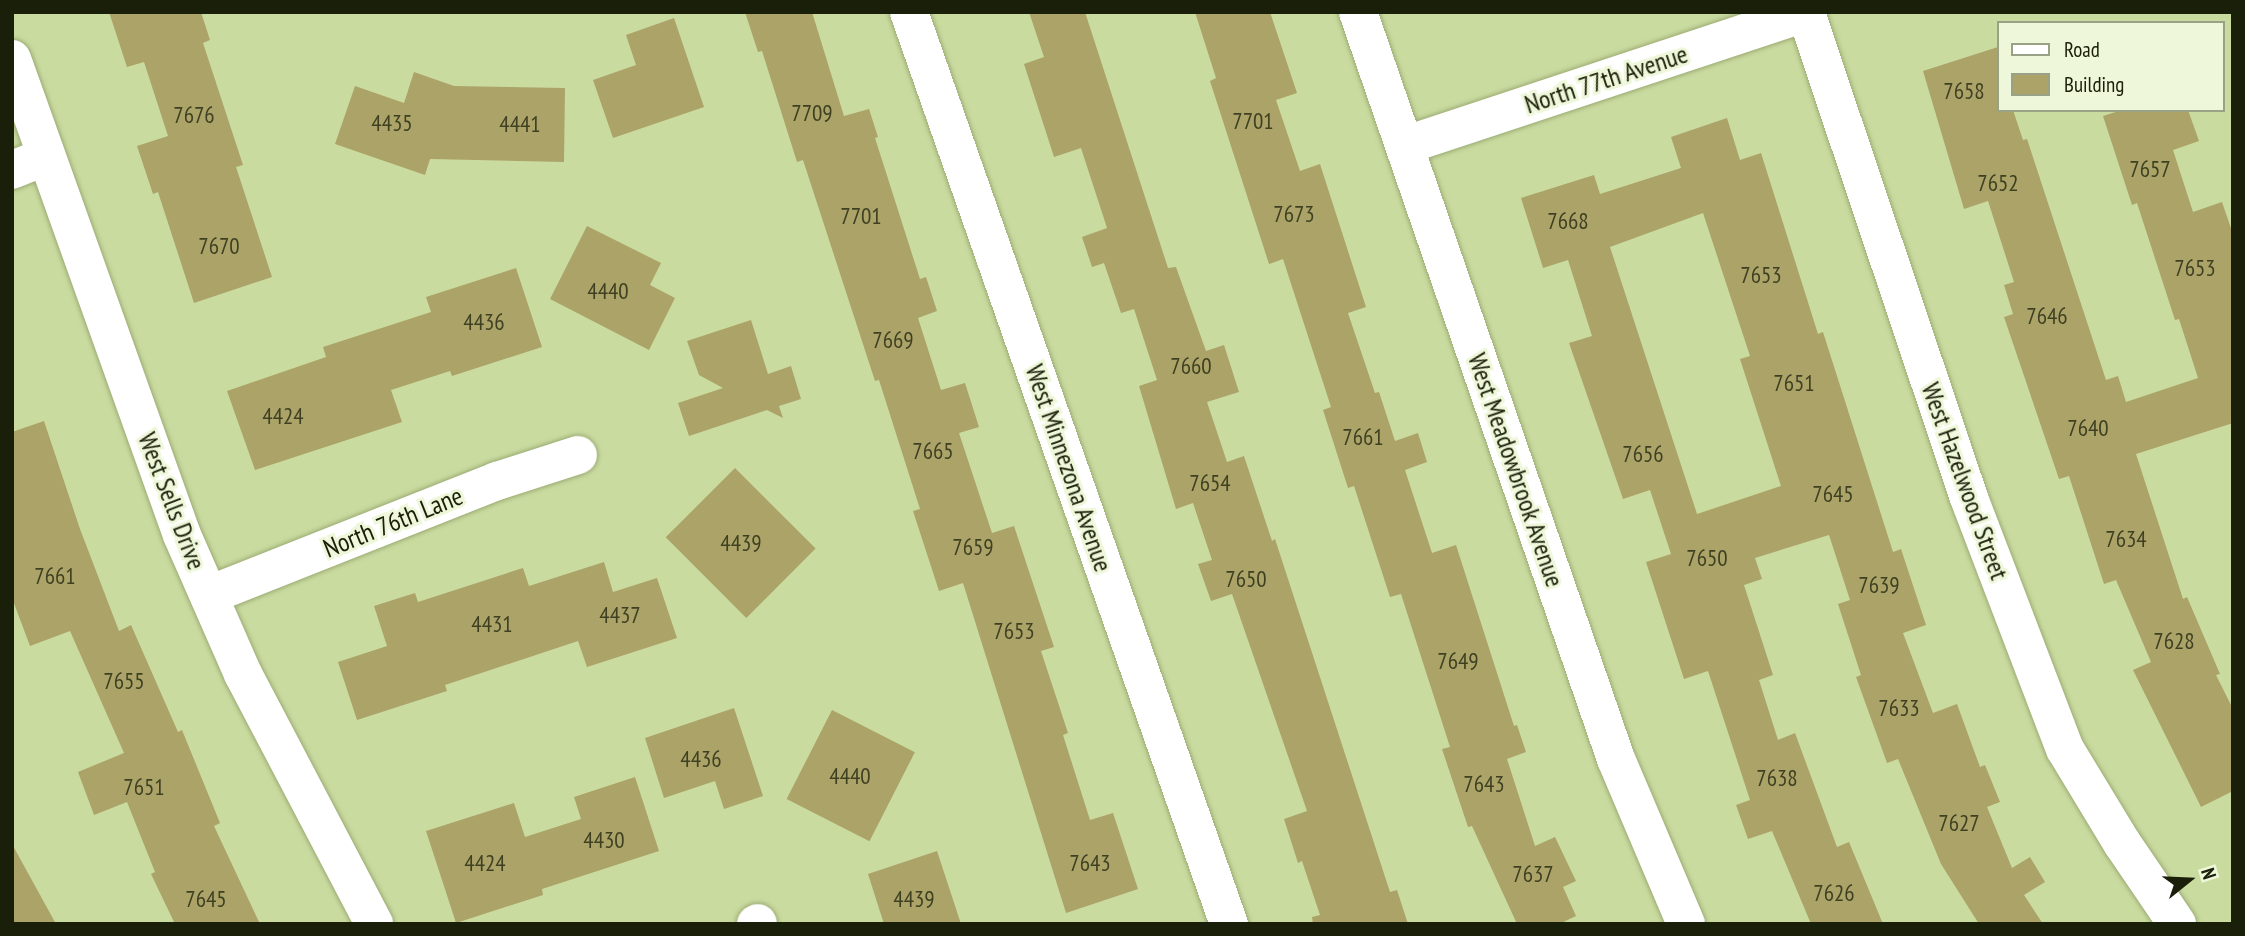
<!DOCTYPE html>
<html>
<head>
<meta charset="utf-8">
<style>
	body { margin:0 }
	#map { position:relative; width:2245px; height:936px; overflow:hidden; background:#cadba0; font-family:"PT Sans Narrow",sans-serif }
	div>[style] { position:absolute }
	.building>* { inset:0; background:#aba368; transform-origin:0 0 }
	.roads { filter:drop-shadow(0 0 2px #9bab73) drop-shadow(0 0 2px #9bab73) }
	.minor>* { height:38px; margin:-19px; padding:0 19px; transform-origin:19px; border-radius:19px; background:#fff }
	span { translate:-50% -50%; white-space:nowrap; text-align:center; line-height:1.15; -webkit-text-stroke:6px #eef7da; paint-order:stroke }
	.number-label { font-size:23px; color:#3e4021 }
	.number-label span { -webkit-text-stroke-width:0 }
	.street-label { font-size:26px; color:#1a1f09 }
	.frame { position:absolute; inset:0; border:14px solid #1a1f09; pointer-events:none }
	.legend { position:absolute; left:1997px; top:21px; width:228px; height:91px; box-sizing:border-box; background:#eef7da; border:2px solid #99a186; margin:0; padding:9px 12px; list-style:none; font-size:21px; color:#1a1f09 }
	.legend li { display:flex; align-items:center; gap:14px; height:35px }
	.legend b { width:35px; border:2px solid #99a186 }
	.north { position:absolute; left:2154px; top:845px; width:70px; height:70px; -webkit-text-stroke:5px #eef7da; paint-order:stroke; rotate:72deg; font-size:19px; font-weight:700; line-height:28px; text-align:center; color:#1a1f09 }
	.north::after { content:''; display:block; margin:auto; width:24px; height:32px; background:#1a1f09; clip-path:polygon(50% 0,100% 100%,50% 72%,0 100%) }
</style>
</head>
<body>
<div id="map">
	<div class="building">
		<div style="clip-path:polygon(109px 12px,201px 12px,210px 40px,203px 43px,243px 165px,236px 167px,272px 277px,194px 303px,158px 192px,153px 194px,137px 146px,168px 136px,144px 62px,127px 67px)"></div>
		<div style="clip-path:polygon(745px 12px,812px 12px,844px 116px,869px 109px,878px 137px,875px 138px,920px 279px,926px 277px,937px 311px,918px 318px,941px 390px,965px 383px,979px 427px,959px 433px,992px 533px,1014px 526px,1054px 647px,1041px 651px,1068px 733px,1063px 735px,1090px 820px,1113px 813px,1138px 889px,1066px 913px,963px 583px,939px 591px,913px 511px,920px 509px,879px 380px,875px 381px,803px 160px,797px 162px,762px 51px,758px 52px)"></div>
		<div style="clip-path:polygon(1029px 12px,1085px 12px,1168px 268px,1176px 267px,1206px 351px,1224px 345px,1239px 392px,1207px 402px,1227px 462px,1244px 456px,1272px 541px,1275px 539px,1390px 892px,1397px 890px,1408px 924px,1313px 924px,1312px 917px,1320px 915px,1302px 861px,1298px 863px,1284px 819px,1307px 811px,1232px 594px,1211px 601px,1198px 564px,1212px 560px,1193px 503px,1176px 509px,1139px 386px,1157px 380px,1134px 309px,1121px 313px,1104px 263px,1092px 267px,1082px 237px,1107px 228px,1081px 148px,1054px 157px,1024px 64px,1044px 57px)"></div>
		<div style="clip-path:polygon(1195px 12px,1270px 12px,1297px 93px,1276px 100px,1300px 171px,1320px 164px,1366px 307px,1348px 313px,1375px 393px,1379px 392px,1395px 441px,1418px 433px,1427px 462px,1405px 470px,1432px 553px,1456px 545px,1514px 726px,1517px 725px,1526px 752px,1507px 759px,1535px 846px,1555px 837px,1576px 881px,1563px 887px,1576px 916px,1559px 924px,1517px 924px,1472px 826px,1468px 827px,1442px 749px,1450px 747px,1401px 594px,1390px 597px,1354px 486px,1348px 488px,1323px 410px,1331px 407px,1283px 259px,1269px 264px,1210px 81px,1216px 78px)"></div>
		<div style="clip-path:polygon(674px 18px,704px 107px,613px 138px,593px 80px,636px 65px,626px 35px)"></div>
		<div style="clip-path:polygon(1998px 47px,1998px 110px,2013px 110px,2023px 140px,2027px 139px,2106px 380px,2118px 376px,2126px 402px,2198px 378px,2179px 319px,2175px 320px,2137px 203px,2132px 205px,2103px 116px,2122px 110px,2188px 110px,2199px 141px,2173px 150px,2193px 212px,2222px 202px,2233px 234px,2233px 423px,2136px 454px,2183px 599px,2187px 597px,2220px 674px,2216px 675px,2233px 709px,2233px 791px,2201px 807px,2133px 670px,2151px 662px,2116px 580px,2104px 584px,2069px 476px,2059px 479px,2004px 317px,2013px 314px,2004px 285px,2014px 282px,1988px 201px,1964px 209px,1923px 71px)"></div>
		<div style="clip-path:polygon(414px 72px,454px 86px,565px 88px,564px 162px,430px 159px,425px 175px,335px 144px,355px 86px,404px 103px)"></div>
		<div style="clip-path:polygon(evenodd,1727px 118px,1740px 160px,1761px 153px,1818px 334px,1823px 332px,1893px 552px,1901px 549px,1926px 625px,1903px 633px,1933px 713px,1957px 704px,1980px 767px,1985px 765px,2000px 802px,1987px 807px,2012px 868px,2030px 857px,2045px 882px,2024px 895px,2043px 924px,1979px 924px,1941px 864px,1898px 759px,1887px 763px,1856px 677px,1861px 675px,1838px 604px,1850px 600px,1829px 535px,1755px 558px,1762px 579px,1744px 585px,1773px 675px,1759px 680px,1778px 740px,1795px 733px,1837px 847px,1849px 842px,1883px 924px,1811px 924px,1772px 831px,1748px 839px,1736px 805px,1750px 800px,1708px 671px,1684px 679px,1646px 562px,1671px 554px,1650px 490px,1623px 499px,1569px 343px,1592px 336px,1568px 260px,1543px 268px,1521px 198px,1594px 175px,1600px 194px,1681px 168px,1671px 137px,1727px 118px,1703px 213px,1750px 356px,1740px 359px,1781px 486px,1697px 514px,1610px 247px,1703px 213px)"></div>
		<div style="clip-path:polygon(587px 226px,661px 263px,650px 285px,675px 298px,649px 350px,550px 299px)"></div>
		<div style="clip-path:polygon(516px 268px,542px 347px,452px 376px,450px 371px,391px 390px,402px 422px,255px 470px,227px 391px,326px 357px,323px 347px,431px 312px,426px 297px)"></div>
		<div style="clip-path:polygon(751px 320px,768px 374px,791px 366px,801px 399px,779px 406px,783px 418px,767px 410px,689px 436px,678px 403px,723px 388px,699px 375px,687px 341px)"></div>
		<div style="clip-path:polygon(44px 421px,80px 529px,119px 631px,131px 625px,178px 732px,182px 730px,220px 823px,214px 826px,260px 924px,175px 924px,151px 874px,155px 872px,127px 802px,94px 815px,78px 772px,124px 753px,70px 631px,30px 646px,12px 598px,12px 432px)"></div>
		<div style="left:735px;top:468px;width:114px;height:98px;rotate:45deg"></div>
		<div style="clip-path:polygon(604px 562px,613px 592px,657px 578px,677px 638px,587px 667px,578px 641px,445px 685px,447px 691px,357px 720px,338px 662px,387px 646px,374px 606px,415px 593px,418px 602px,523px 568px,529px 586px)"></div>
		<div style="clip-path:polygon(734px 708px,763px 796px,724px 809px,715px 781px,664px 798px,645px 738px)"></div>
		<div style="left:832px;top:710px;width:93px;height:100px;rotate:27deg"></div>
		<div style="clip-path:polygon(635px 777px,659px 851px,542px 889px,543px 895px,456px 923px,426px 831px,514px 803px,525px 837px,581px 819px,574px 797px)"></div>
		<div style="clip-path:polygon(12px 844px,56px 924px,12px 924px)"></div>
		<div style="clip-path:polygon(937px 851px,961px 924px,884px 924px,868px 874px)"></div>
	</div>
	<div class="roads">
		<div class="minor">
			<div style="left:909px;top:12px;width:967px;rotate:70.67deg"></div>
			<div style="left:1358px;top:12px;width:790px;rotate:70.95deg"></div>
			<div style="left:1616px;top:759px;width:179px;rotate:67deg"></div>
			<div style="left:1806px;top:13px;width:512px;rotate:71.42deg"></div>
			<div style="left:1969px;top:498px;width:269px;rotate:69.1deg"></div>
			<div style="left:2065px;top:749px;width:110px;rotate:58.8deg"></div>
			<div style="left:2122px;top:843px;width:98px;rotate:55.8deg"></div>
			<div style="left:12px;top:59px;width:505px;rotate:70.35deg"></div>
			<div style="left:182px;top:535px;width:152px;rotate:66.3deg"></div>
			<div style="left:243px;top:674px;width:282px;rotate:62.3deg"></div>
			<div style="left:1406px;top:145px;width:422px;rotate:-18.3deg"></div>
			<div style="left:12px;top:170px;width:37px;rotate:-22deg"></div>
			<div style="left:209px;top:595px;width:310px;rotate:-21.6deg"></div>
			<div style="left:497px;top:481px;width:85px;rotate:-17.8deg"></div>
			<div style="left:756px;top:924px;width:2px;rotate:-27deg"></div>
		</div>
	</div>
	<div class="number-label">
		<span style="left:1964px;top:91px">7658</span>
		<span style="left:812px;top:113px">7709</span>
		<span style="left:194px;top:115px">7676</span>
		<span style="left:1253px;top:121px">7701</span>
		<span style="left:392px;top:123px">4435</span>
		<span style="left:520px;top:124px">4441</span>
		<span style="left:2150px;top:169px">7657</span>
		<span style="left:1998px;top:183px">7652</span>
		<span style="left:1294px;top:214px">7673</span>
		<span style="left:861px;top:216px">7701</span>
		<span style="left:1568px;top:221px">7668</span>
		<span style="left:219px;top:246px">7670</span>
		<span style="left:2195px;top:268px">7653</span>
		<span style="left:1761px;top:275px">7653</span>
		<span style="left:608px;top:291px">4440</span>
		<span style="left:2047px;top:316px">7646</span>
		<span style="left:484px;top:322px">4436</span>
		<span style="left:893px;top:340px">7669</span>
		<span style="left:1191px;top:366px">7660</span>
		<span style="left:1794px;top:383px">7651</span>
		<span style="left:283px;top:416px">4424</span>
		<span style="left:2088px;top:428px">7640</span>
		<span style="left:1363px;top:437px">7661</span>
		<span style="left:933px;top:451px">7665</span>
		<span style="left:1643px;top:454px">7656</span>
		<span style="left:1210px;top:483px">7654</span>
		<span style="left:1833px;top:494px">7645</span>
		<span style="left:2126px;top:539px">7634</span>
		<span style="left:741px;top:543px">4439</span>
		<span style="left:973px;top:547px">7659</span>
		<span style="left:1707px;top:558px">7650</span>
		<span style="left:55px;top:576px">7661</span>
		<span style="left:1246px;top:579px">7650</span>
		<span style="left:1879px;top:585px">7639</span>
		<span style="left:620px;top:615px">4437</span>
		<span style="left:492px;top:624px">4431</span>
		<span style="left:1014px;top:631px">7653</span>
		<span style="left:2174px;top:641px">7628</span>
		<span style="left:1458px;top:661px">7649</span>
		<span style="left:124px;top:681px">7655</span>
		<span style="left:1899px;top:708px">7633</span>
		<span style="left:701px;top:759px">4436</span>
		<span style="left:850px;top:776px">4440</span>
		<span style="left:1777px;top:778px">7638</span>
		<span style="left:1484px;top:784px">7643</span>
		<span style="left:144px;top:787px">7651</span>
		<span style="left:1959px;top:823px">7627</span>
		<span style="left:604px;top:840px">4430</span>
		<span style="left:485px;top:863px">4424</span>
		<span style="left:1090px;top:863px">7643</span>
		<span style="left:1533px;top:874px">7637</span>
		<span style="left:1834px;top:893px">7626</span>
		<span style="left:206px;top:899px">7645</span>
		<span style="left:914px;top:899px">4439</span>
	</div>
	<div class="street-label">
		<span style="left:1606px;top:79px;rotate:-18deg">North 77th Avenue</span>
		<span style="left:1069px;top:468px;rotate:71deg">West Minnezona Avenue</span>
		<span style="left:1516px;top:470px;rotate:71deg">West Meadowbrook Avenue</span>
		<span style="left:1965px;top:481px;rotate:70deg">West Hazelwood Street</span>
		<span style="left:172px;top:501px;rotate:69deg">West Sells Drive</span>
		<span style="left:393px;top:522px;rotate:-22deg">North 76th Lane</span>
	</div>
	<div class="frame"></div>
	<ul class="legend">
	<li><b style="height:9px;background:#fff"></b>Road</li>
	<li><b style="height:19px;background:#aba368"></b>Building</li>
	</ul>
	<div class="north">N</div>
</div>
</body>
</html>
